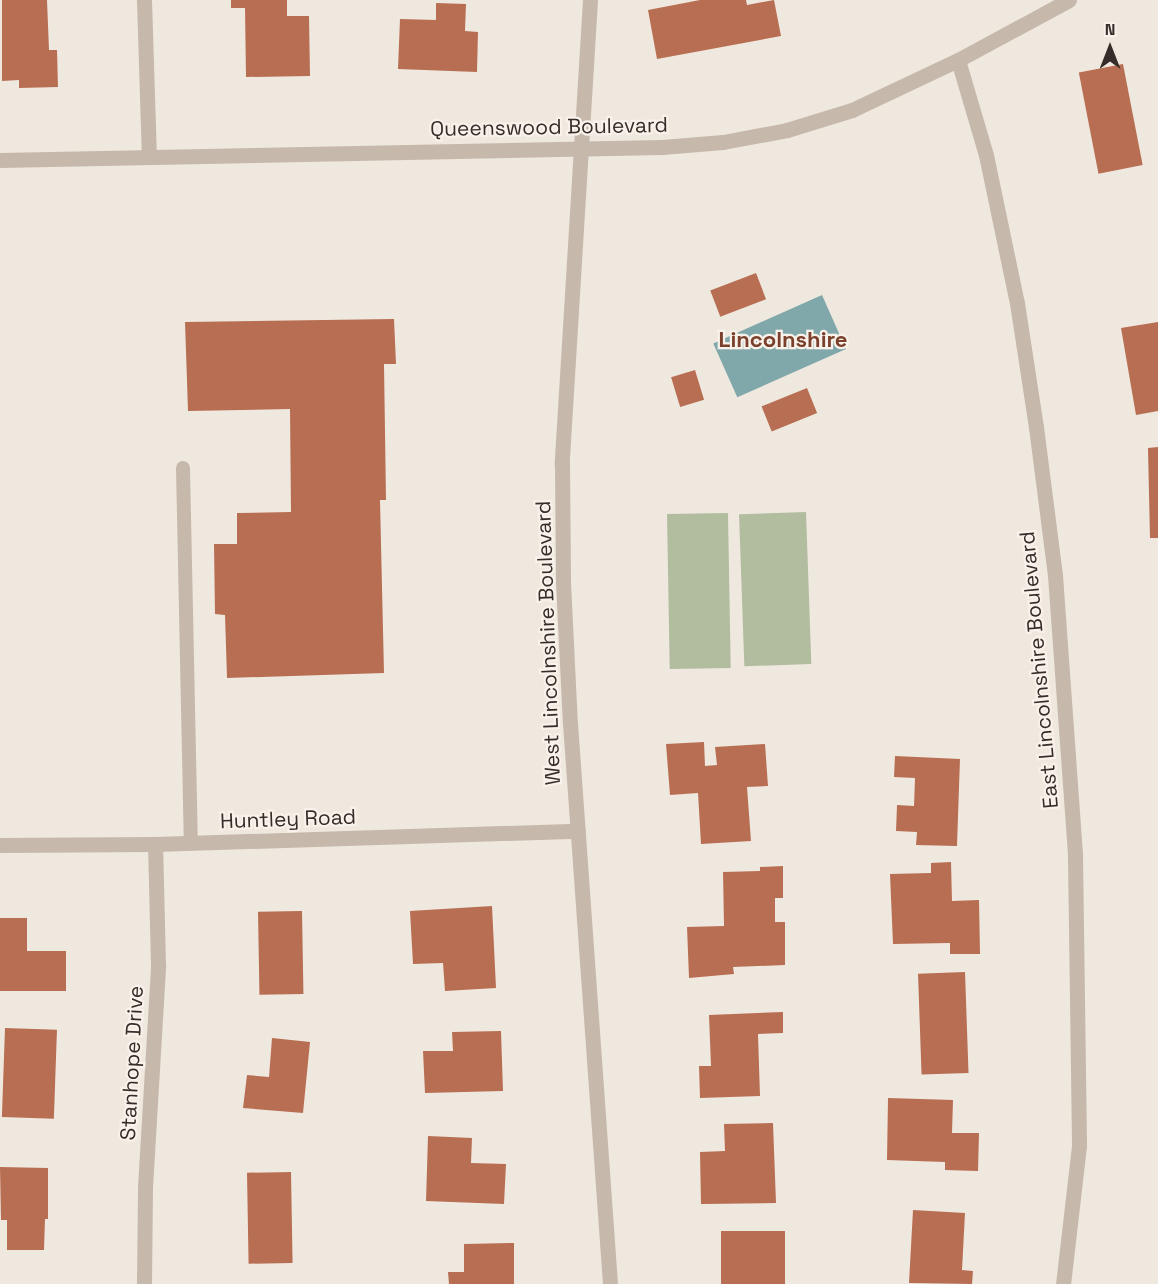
<!DOCTYPE html>
<html>
<head>
<meta charset="utf-8">
<style>
	body { margin:0 }
	#map { position:relative; width:1158px; height:1284px; overflow:hidden; background:#efe8de; font-family:"Space Grotesk",sans-serif }
	div>[style] { position:absolute }
	.green>* { inset:0; background:#b2bda0; transform-origin:0 0 }
	.water>* { inset:0; background:#80a7a9; transform-origin:0 0 }
	.building>* { inset:0; background:#b86e53; transform-origin:0 0 }
	.service>* { height:14px; margin:-7px; padding:0 7px; transform-origin:7px; border-radius:7px; background:#c6b8ab }
	.minor>* { height:15px; margin:-7.5px; padding:0 7.5px; transform-origin:7.5px; border-radius:7.5px; background:#c6b8ab }
	span { translate:-50% -50%; white-space:nowrap; text-align:center; line-height:1.15; -webkit-text-stroke:4.5px #f8f2ea; paint-order:stroke }
	.street-label { font-size:21px; color:#352d29 }
	.neighbourhood-label { font-size:22px; color:#7b402c; font-weight:700 }
	.north { position:absolute; left:1080px; top:18px; width:60px; height:60px; -webkit-text-stroke:4px #f8f2ea; paint-order:stroke; rotate:0deg; font-size:16px; font-weight:700; line-height:24px; text-align:center; color:#352d29 }
	.north::after { content:''; display:block; margin:auto; width:21px; height:27px; background:#352d29; clip-path:polygon(50% 0,100% 100%,50% 72%,0 100%) }
</style>
</head>
<body>
<div id="map">
	<div class="green">
		<div style="left:806px;top:512px;width:152px;height:67px;rotate:88deg"></div>
		<div style="left:728px;top:513px;width:155px;height:61px;rotate:89deg"></div>
	</div>
	<div class="water">
		<div style="left:822px;top:295px;width:59px;height:119px;rotate:66deg"></div>
	</div>
	<div class="building">
		<div style="clip-path:polygon(2px 0,47px 0,49px 50px,57px 50px,58px 87px,19px 88px,19px 80px,2px 81px)"></div>
		<div style="clip-path:polygon(231px 0,287px 0,287px 16px,309px 16px,310px 76px,246px 77px,245px 8px,231px 8px)"></div>
		<div style="clip-path:polygon(700px 0,746px 0,747px 5px,774px 0,781px 36px,657px 59px,648px 10px)"></div>
		<div style="clip-path:polygon(436px 3px,466px 4px,465px 31px,478px 32px,477px 72px,398px 69px,400px 19px,436px 20px)"></div>
		<div style="left:1123px;top:64px;width:103px;height:45px;rotate:79deg"></div>
		<div style="left:756px;top:273px;width:28px;height:49px;rotate:69deg"></div>
		<div style="clip-path:polygon(394px 319px,396px 364px,384px 364px,386px 500px,380px 500px,384px 673px,227px 678px,225px 615px,215px 614px,214px 544px,237px 544px,237px 513px,291px 512px,290px 409px,188px 411px,185px 322px)"></div>
		<div style="clip-path:polygon(1158px 322px,1158px 411px,1136px 415px,1121px 328px)"></div>
		<div style="left:695px;top:370px;width:31px;height:25px;rotate:73deg"></div>
		<div style="left:807px;top:388px;width:27px;height:49px;rotate:68deg"></div>
		<div style="clip-path:polygon(1158px 447px,1158px 538px,1150px 538px,1148px 448px)"></div>
		<div style="clip-path:polygon(704px 742px,705px 766px,717px 765px,715px 747px,765px 744px,768px 786px,747px 787px,751px 841px,701px 844px,698px 793px,670px 795px,666px 744px)"></div>
		<div style="clip-path:polygon(895px 756px,960px 759px,957px 846px,916px 845px,917px 832px,896px 831px,897px 805px,914px 806px,915px 778px,894px 777px)"></div>
		<div style="clip-path:polygon(951px 862px,952px 901px,979px 900px,980px 954px,950px 954px,950px 943px,893px 944px,890px 874px,931px 873px,931px 863px)"></div>
		<div style="clip-path:polygon(783px 866px,783px 898px,775px 898px,775px 922px,785px 922px,785px 965px,733px 967px,734px 974px,689px 978px,687px 927px,724px 926px,723px 872px,760px 871px,760px 867px)"></div>
		<div style="clip-path:polygon(492px 906px,496px 988px,445px 991px,443px 963px,413px 964px,410px 911px)"></div>
		<div style="left:302px;top:911px;width:83px;height:44px;rotate:89deg"></div>
		<div style="clip-path:polygon(0 918px,27px 918px,27px 951px,66px 951px,66px 991px,0 991px)"></div>
		<div style="left:965px;top:972px;width:101px;height:47px;rotate:88deg"></div>
		<div style="clip-path:polygon(783px 1012px,783px 1033px,758px 1034px,760px 1096px,700px 1098px,699px 1066px,711px 1066px,709px 1015px)"></div>
		<div style="left:5px;top:1028px;width:52px;height:89px;rotate:2deg"></div>
		<div style="clip-path:polygon(501px 1031px,503px 1091px,425px 1093px,423px 1051px,453px 1051px,452px 1032px)"></div>
		<div style="clip-path:polygon(272px 1038px,310px 1042px,303px 1113px,243px 1108px,247px 1075px,269px 1077px)"></div>
		<div style="clip-path:polygon(888px 1098px,953px 1100px,952px 1133px,979px 1133px,978px 1171px,945px 1170px,945px 1162px,887px 1160px)"></div>
		<div style="clip-path:polygon(773px 1123px,776px 1203px,701px 1204px,700px 1152px,725px 1151px,724px 1124px)"></div>
		<div style="clip-path:polygon(428px 1136px,472px 1138px,471px 1163px,506px 1164px,504px 1204px,426px 1201px)"></div>
		<div style="clip-path:polygon(0 1167px,48px 1168px,48px 1219px,45px 1219px,44px 1250px,7px 1250px,7px 1220px,1px 1220px)"></div>
		<div style="left:291px;top:1172px;width:91px;height:44px;rotate:89deg"></div>
		<div style="clip-path:polygon(913px 1210px,965px 1213px,962px 1270px,973px 1271px,972px 1284px,909px 1283px)"></div>
		<div style="left:721px;top:1231px;width:64px;height:53px"></div>
		<div style="clip-path:polygon(514px 1243px,514px 1284px,449px 1284px,448px 1272px,464px 1272px,464px 1244px)"></div>
	</div>
	<div class="service">
		<div style="left:183px;top:468px;width:375px;rotate:88.8deg"></div>
	</div>
	<div class="minor">
		<div style="left:144px;top:0;width:157px;rotate:88.2deg"></div>
		<div style="left:590px;top:0;width:465px;rotate:93.5deg"></div>
		<div style="left:562px;top:464px;width:118px;rotate:89.5deg"></div>
		<div style="left:563px;top:582px;width:141px;rotate:87.2deg"></div>
		<div style="left:570px;top:723px;width:562px;rotate:85.92deg"></div>
		<div style="left:958px;top:60px;width:99px;rotate:73.6deg"></div>
		<div style="left:986px;top:155px;width:151px;rotate:78.2deg"></div>
		<div style="left:1017px;top:303px;width:125px;rotate:81.3deg"></div>
		<div style="left:1036px;top:427px;width:149px;rotate:82.7deg"></div>
		<div style="left:1055px;top:575px;width:282px;rotate:85.9deg"></div>
		<div style="left:1075px;top:856px;width:290px;rotate:89.2deg"></div>
		<div style="left:1079px;top:1146px;width:139px;rotate:96.6deg"></div>
		<div style="left:0;top:160px;width:662px;rotate:-1.12deg"></div>
		<div style="left:662px;top:147px;width:61px;rotate:-4.7deg"></div>
		<div style="left:723px;top:142px;width:65px;rotate:-10.6deg"></div>
		<div style="left:787px;top:130px;width:68px;rotate:-17.1deg"></div>
		<div style="left:852px;top:110px;width:117px;rotate:-25.3deg"></div>
		<div style="left:958px;top:60px;width:126px;rotate:-28.4deg"></div>
		<div style="left:0;top:845px;width:155px;rotate:-0.4deg"></div>
		<div style="left:155px;top:844px;width:423px;rotate:-1.8deg"></div>
		<div style="left:144px;top:1284px;width:97px;rotate:-89.4deg"></div>
		<div style="left:145px;top:1187px;width:222px;rotate:-86.6deg"></div>
		<div style="left:158px;top:965px;width:121px;rotate:-91.4deg"></div>
	</div>
	<div class="street-label">
		<span style="left:549px;top:127px;rotate:-1deg">Queenswood Boulevard</span>
		<span style="left:548px;top:643px;rotate:-92deg">West Lincolnshire Boulevard</span>
		<span style="left:1039px;top:670px;rotate:-95deg">East Lincolnshire Boulevard</span>
		<span style="left:288px;top:819px;rotate:-2deg">Huntley Road</span>
		<span style="left:132px;top:1063px;rotate:-87deg">Stanhope Drive</span>
	</div>
	<div class="neighbourhood-label">
		<span style="left:783px;top:340px">Lincolnshire</span>
	</div>
	<div class="north">N</div>
</div>
</body>
</html>
